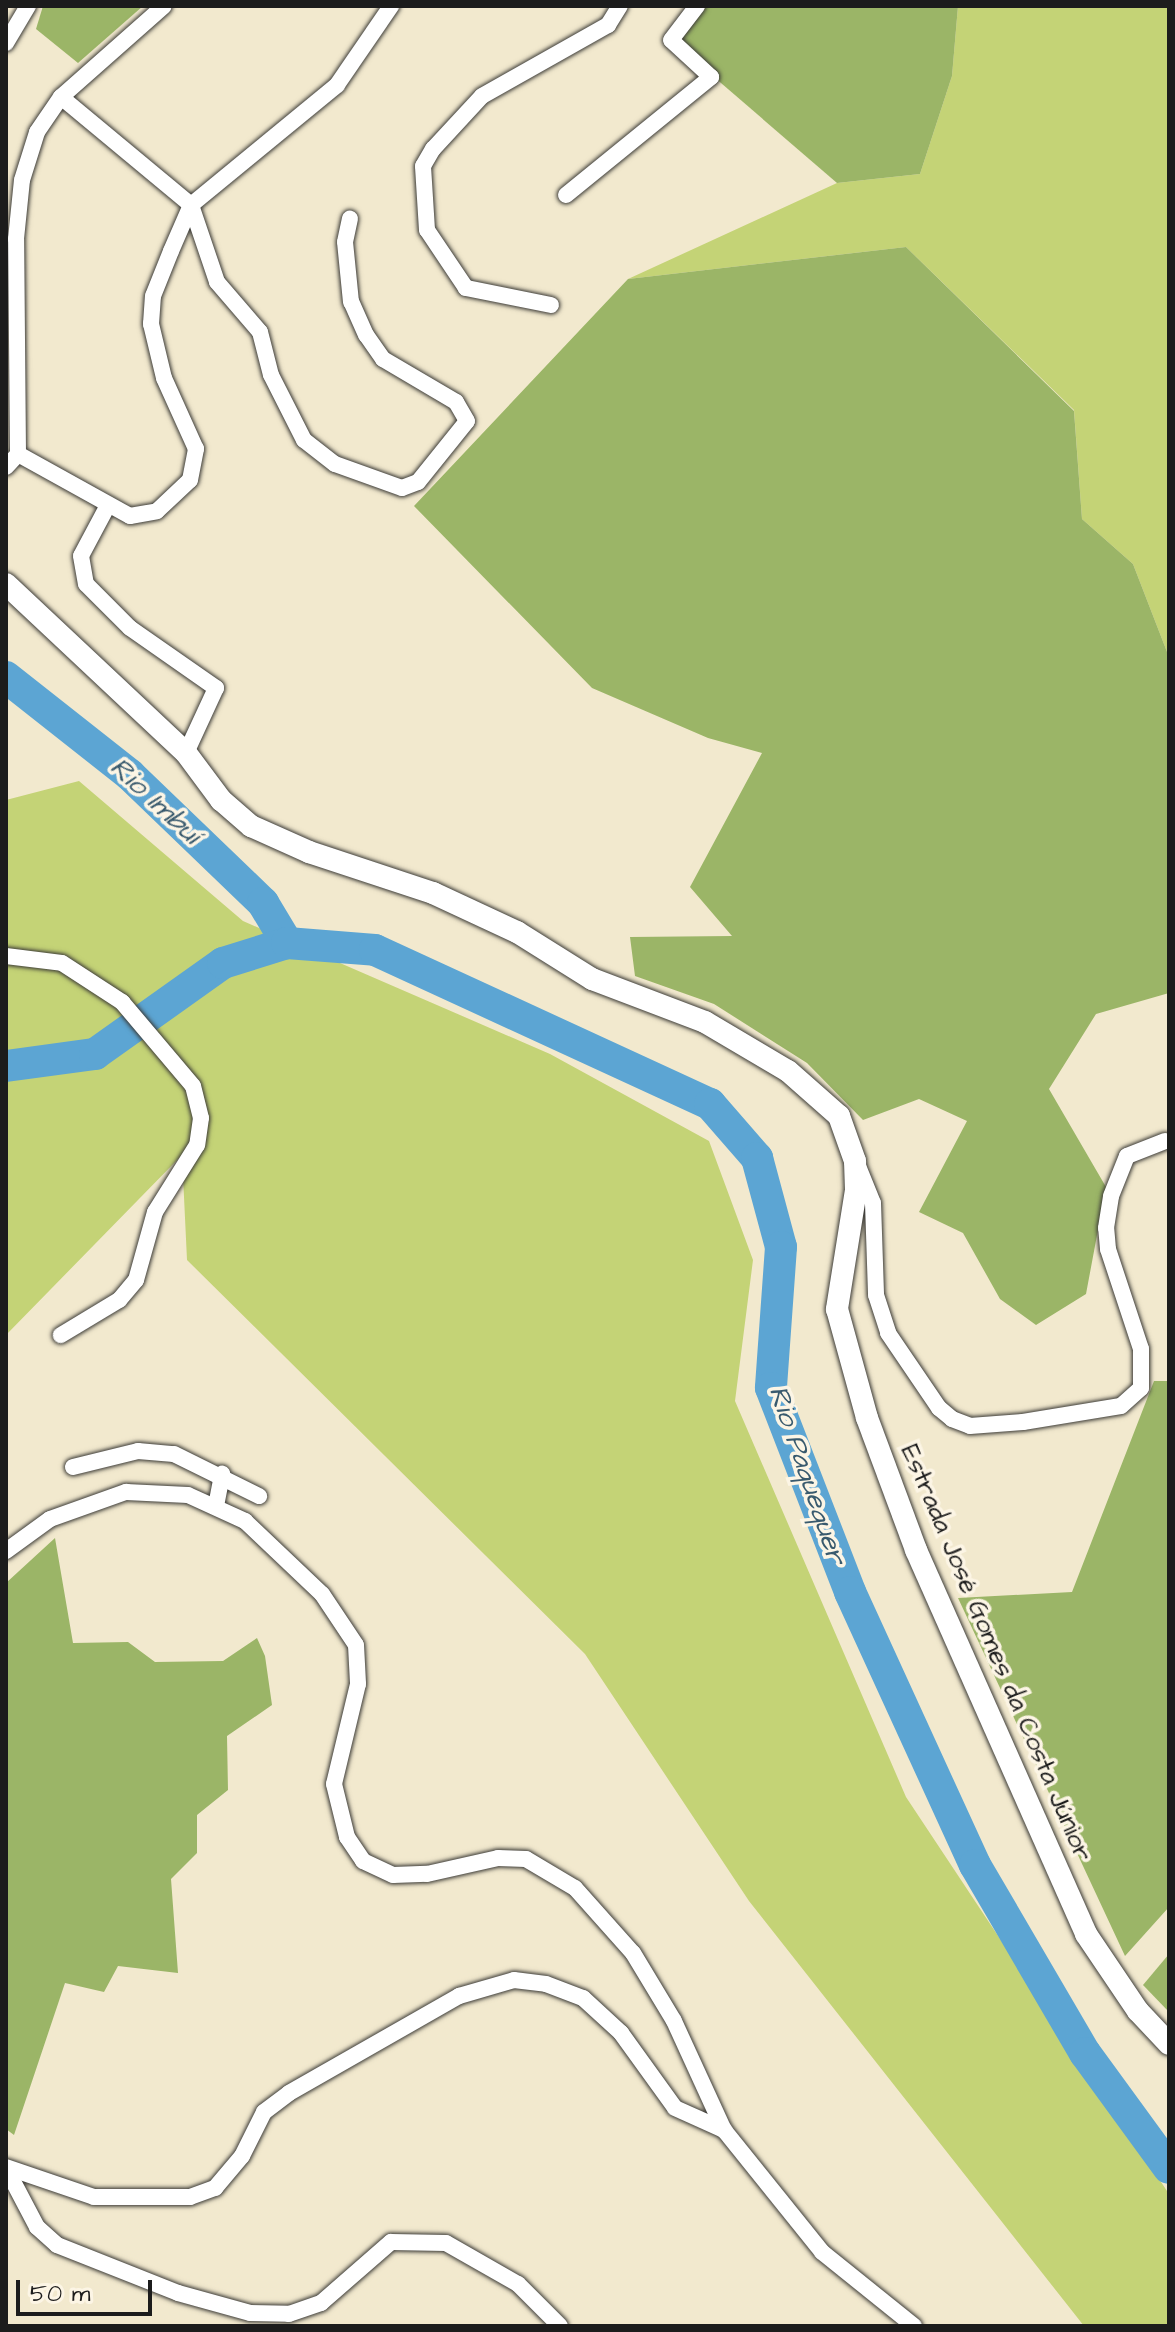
<!DOCTYPE html>
<html>
<head>
<meta charset="utf-8">
<style>
	body { margin:0 }
	#map { position:relative; width:1175px; height:2332px; overflow:hidden; background:#f2e9ce; font-family:"Architects Daughter",sans-serif }
	div>[style] { position:absolute }
	.green>* { inset:0; background:#c4d376 }
	.forest>* { inset:0; background:#9bb567 }
	.river>* { height:32px; margin:-16px; padding:0 16px; transform-origin:16px; border-radius:16px; background:#5ca5d3 }
	.roads { filter:drop-shadow(0 0 2px #3c3b37) drop-shadow(0 0 2px #3c3b37) }
	.street>* { height:16px; margin:-8px; padding:0 8px; transform-origin:8px; border-radius:8px; background:#fff }
	.secondary>* { height:22px; margin:-11px; padding:0 11px; transform-origin:11px; border-radius:11px; background:#fff }
	span { translate:-50% -50%; white-space:nowrap; text-align:center; line-height:1.15; -webkit-text-stroke:7px #fcf5e5; paint-order:stroke }
	.street-label { font-size:26px; color:#1c1c1c }
	.water-label { font-size:28px; color:#395a6e; font-style:italic }
	.frame { position:absolute; inset:0; border:8px solid #1c1c1c; pointer-events:none }
	.scale { position:absolute; left:16px; top:2280px; width:136px; height:36px; box-sizing:border-box; border:4px solid #1c1c1c; border-top:0; padding-left:10px; font-size:24px; line-height:28px; white-space:nowrap; color:#1c1c1c; -webkit-text-stroke:6px #fcf5e5; paint-order:stroke }
</style>
</head>
<body>
<div id="map">
	<div class="green">
		<div style="clip-path:polygon(958px 6px,1169px 6px,1169px 657px,1133px 564px,1082px 519px,1074px 410px,906px 247px,628px 279px,837px 183px,920px 174px,952px 76px)"></div>
		<div style="clip-path:polygon(79px 781px,243px 921px,550px 1054px,709px 1141px,753px 1260px,735px 1401px,906px 1797px,1169px 2194px,1169px 2326px,1084px 2326px,749px 1901px,585px 1654px,187px 1260px,182px 1155px,6px 1335px,6px 800px)"></div>
	</div>
	<div class="forest">
		<div style="clip-path:polygon(43px 6px,143px 6px,78px 63px,36px 29px)"></div>
		<div style="clip-path:polygon(695px 6px,958px 6px,952px 76px,920px 174px,837px 183px,671px 40px)"></div>
		<div style="clip-path:polygon(906px 247px,1074px 411px,1082px 519px,1133px 564px,1169px 657px,1169px 993px,1096px 1014px,1049px 1089px,1106px 1187px,1086px 1294px,1036px 1325px,1000px 1299px,963px 1233px,919px 1212px,967px 1121px,919px 1099px,863px 1120px,807px 1063px,714px 1004px,635px 976px,630px 937px,732px 936px,690px 887px,762px 753px,708px 738px,592px 688px,414px 506px,628px 279px)"></div>
		<div style="clip-path:polygon(1154px 1381px,1169px 1381px,1169px 1907px,1125px 1956px,958px 1598px,1072px 1592px)"></div>
		<div style="clip-path:polygon(55px 1538px,73px 1643px,128px 1642px,155px 1662px,223px 1661px,257px 1638px,265px 1656px,272px 1705px,227px 1736px,228px 1790px,197px 1815px,197px 1853px,171px 1879px,178px 1973px,118px 1966px,104px 1992px,65px 1983px,14px 2135px,6px 2129px,6px 1583px)"></div>
		<div style="clip-path:polygon(1169px 1954px,1169px 2012px,1143px 1985px)"></div>
	</div>
	<div class="river">
		<div style="left:6px;top:677px;width:158px;rotate:38.3deg"></div>
		<div style="left:130px;top:775px;width:185px;rotate:43.9deg"></div>
		<div style="left:263px;top:903px;width:47px;rotate:59deg"></div>
		<div style="left:6px;top:1066px;width:90px;rotate:-7.7deg"></div>
		<div style="left:95px;top:1054px;width:157px;rotate:-35.4deg"></div>
		<div style="left:223px;top:963px;width:67px;rotate:-17.4deg"></div>
		<div style="left:287px;top:943px;width:88px;rotate:4.5deg"></div>
		<div style="left:375px;top:950px;width:369px;rotate:24.7deg"></div>
		<div style="left:710px;top:1104px;width:72px;rotate:49deg"></div>
		<div style="left:757px;top:1158px;width:92px;rotate:74.9deg"></div>
		<div style="left:781px;top:1247px;width:141px;rotate:94.1deg"></div>
		<div style="left:771px;top:1388px;width:219px;rotate:68.8deg"></div>
		<div style="left:850px;top:1592px;width:300px;rotate:65.4deg"></div>
		<div style="left:975px;top:1865px;width:218px;rotate:59.7deg"></div>
		<div style="left:1085px;top:2053px;width:142px;rotate:53.9deg"></div>
	</div>
	<div class="roads">
		<div class="street">
			<div style="left:6px;top:43px;width:43px;rotate:-59.3deg"></div>
			<div style="left:61px;top:97px;width:169px;rotate:39.7deg"></div>
			<div style="left:191px;top:205px;width:81px;rotate:71.3deg"></div>
			<div style="left:217px;top:282px;width:66px;rotate:49.3deg"></div>
			<div style="left:260px;top:332px;width:44px;rotate:75.7deg"></div>
			<div style="left:271px;top:375px;width:73px;rotate:63.1deg"></div>
			<div style="left:304px;top:440px;width:39px;rotate:38deg"></div>
			<div style="left:335px;top:464px;width:71px;rotate:19.7deg"></div>
			<div style="left:402px;top:488px;width:17px;rotate:-21deg"></div>
			<div style="left:418px;top:482px;width:78px;rotate:-51.2deg"></div>
			<div style="left:467px;top:421px;width:22px;rotate:-120deg"></div>
			<div style="left:456px;top:402px;width:85px;rotate:-149.5deg"></div>
			<div style="left:383px;top:359px;width:29px;rotate:-125deg"></div>
			<div style="left:366px;top:335px;width:36px;rotate:-114deg"></div>
			<div style="left:351px;top:302px;width:60px;rotate:-95.7deg"></div>
			<div style="left:345px;top:242px;width:24px;rotate:-78deg"></div>
			<div style="left:566px;top:195px;width:187px;rotate:-39.1deg"></div>
			<div style="left:711px;top:77px;width:54px;rotate:-137.2deg"></div>
			<div style="left:671px;top:40px;width:43px;rotate:-52.6deg"></div>
			<div style="left:551px;top:305px;width:87px;rotate:-168.7deg"></div>
			<div style="left:466px;top:288px;width:70px;rotate:-123.9deg"></div>
			<div style="left:427px;top:230px;width:64px;rotate:-93.6deg"></div>
			<div style="left:423px;top:166px;width:20px;rotate:-60deg"></div>
			<div style="left:433px;top:149px;width:72px;rotate:-47.2deg"></div>
			<div style="left:482px;top:96px;width:145px;rotate:-29.4deg"></div>
			<div style="left:608px;top:25px;width:22px;rotate:-58deg"></div>
			<div style="left:18px;top:454px;width:128px;rotate:29deg"></div>
			<div style="left:130px;top:516px;width:27px;rotate:-10deg"></div>
			<div style="left:157px;top:511px;width:45px;rotate:-43.2deg"></div>
			<div style="left:190px;top:480px;width:32px;rotate:-79deg"></div>
			<div style="left:196px;top:449px;width:78px;rotate:-114.3deg"></div>
			<div style="left:164px;top:378px;width:56px;rotate:-103.5deg"></div>
			<div style="left:151px;top:324px;width:28px;rotate:-86deg"></div>
			<div style="left:153px;top:296px;width:48px;rotate:-68.2deg"></div>
			<div style="left:171px;top:251px;width:50px;rotate:-66.5deg"></div>
			<div style="left:191px;top:205px;width:189px;rotate:-39.4deg"></div>
			<div style="left:337px;top:85px;width:96px;rotate:-55.6deg"></div>
			<div style="left:18px;top:454px;width:215px;rotate:-90.5deg"></div>
			<div style="left:16px;top:239px;width:59px;rotate:-84.2deg"></div>
			<div style="left:22px;top:180px;width:50px;rotate:-72.6deg"></div>
			<div style="left:37px;top:132px;width:42px;rotate:-55.6deg"></div>
			<div style="left:61px;top:97px;width:137px;rotate:-41.5deg"></div>
			<div style="left:6px;top:467px;width:18px;rotate:-47deg"></div>
			<div style="left:107px;top:507px;width:55px;rotate:118deg"></div>
			<div style="left:81px;top:556px;width:28px;rotate:80deg"></div>
			<div style="left:86px;top:584px;width:62px;rotate:45deg"></div>
			<div style="left:130px;top:628px;width:105px;rotate:34.9deg"></div>
			<div style="left:216px;top:688px;width:72px;rotate:114.8deg"></div>
			<div style="left:6px;top:956px;width:56px;rotate:7.1deg"></div>
			<div style="left:62px;top:963px;width:72px;rotate:33deg"></div>
			<div style="left:122px;top:1002px;width:110px;rotate:49.8deg"></div>
			<div style="left:193px;top:1086px;width:33px;rotate:76deg"></div>
			<div style="left:201px;top:1118px;width:27px;rotate:98deg"></div>
			<div style="left:197px;top:1145px;width:79px;rotate:122.1deg"></div>
			<div style="left:155px;top:1212px;width:71px;rotate:105.6deg"></div>
			<div style="left:136px;top:1280px;width:26px;rotate:130deg"></div>
			<div style="left:119px;top:1300px;width:68px;rotate:148.9deg"></div>
			<div style="left:858px;top:1166px;width:40px;rotate:68deg"></div>
			<div style="left:873px;top:1203px;width:92px;rotate:88.1deg"></div>
			<div style="left:876px;top:1295px;width:40px;rotate:72deg"></div>
			<div style="left:888px;top:1333px;width:91px;rotate:55.8deg"></div>
			<div style="left:939px;top:1408px;width:17px;rotate:40deg"></div>
			<div style="left:952px;top:1419px;width:19px;rotate:21deg"></div>
			<div style="left:970px;top:1426px;width:53px;rotate:-4.3deg"></div>
			<div style="left:1023px;top:1422px;width:99px;rotate:-9.3deg"></div>
			<div style="left:1121px;top:1406px;width:27px;rotate:-42deg"></div>
			<div style="left:1141px;top:1388px;width:39px;rotate:-90deg"></div>
			<div style="left:1141px;top:1349px;width:105px;rotate:-108.3deg"></div>
			<div style="left:1108px;top:1249px;width:21px;rotate:-95deg"></div>
			<div style="left:1106px;top:1228px;width:32px;rotate:-81deg"></div>
			<div style="left:1111px;top:1196px;width:43px;rotate:-68.2deg"></div>
			<div style="left:1127px;top:1156px;width:41px;rotate:-21.5deg"></div>
			<div style="left:73px;top:1467px;width:67px;rotate:-13.8deg"></div>
			<div style="left:138px;top:1451px;width:36px;rotate:5deg"></div>
			<div style="left:174px;top:1454px;width:95px;rotate:26.3deg"></div>
			<div style="left:216px;top:1506px;width:33px;rotate:-79deg"></div>
			<div style="left:6px;top:1551px;width:54px;rotate:-36deg"></div>
			<div style="left:50px;top:1519px;width:81px;rotate:-19.6deg"></div>
			<div style="left:126px;top:1492px;width:62px;rotate:2.8deg"></div>
			<div style="left:188px;top:1495px;width:63px;rotate:24.5deg"></div>
			<div style="left:245px;top:1521px;width:106px;rotate:43.5deg"></div>
			<div style="left:322px;top:1594px;width:61px;rotate:56.3deg"></div>
			<div style="left:356px;top:1645px;width:39px;rotate:87deg"></div>
			<div style="left:358px;top:1684px;width:103px;rotate:103.5deg"></div>
			<div style="left:334px;top:1784px;width:55px;rotate:76.2deg"></div>
			<div style="left:347px;top:1837px;width:29px;rotate:56deg"></div>
			<div style="left:363px;top:1861px;width:33px;rotate:25deg"></div>
			<div style="left:393px;top:1875px;width:34px;rotate:-2deg"></div>
			<div style="left:427px;top:1874px;width:73px;rotate:-12.7deg"></div>
			<div style="left:498px;top:1858px;width:28px;rotate:2deg"></div>
			<div style="left:526px;top:1859px;width:57px;rotate:30.6deg"></div>
			<div style="left:575px;top:1888px;width:87px;rotate:48.3deg"></div>
			<div style="left:633px;top:1953px;width:79px;rotate:58.9deg"></div>
			<div style="left:674px;top:2021px;width:120px;rotate:65.4deg"></div>
			<div style="left:724px;top:2130px;width:156px;rotate:51.2deg"></div>
			<div style="left:822px;top:2252px;width:118px;rotate:38.8deg"></div>
			<div style="left:6px;top:2167px;width:93px;rotate:18.8deg"></div>
			<div style="left:94px;top:2197px;width:96px"></div>
			<div style="left:190px;top:2197px;width:27px;rotate:-20deg"></div>
			<div style="left:215px;top:2188px;width:42px;rotate:-49.8deg"></div>
			<div style="left:242px;top:2156px;width:49px;rotate:-63.4deg"></div>
			<div style="left:264px;top:2112px;width:31px;rotate:-37deg"></div>
			<div style="left:289px;top:2093px;width:196px;rotate:-29.7deg"></div>
			<div style="left:459px;top:1996px;width:57px;rotate:-16.2deg"></div>
			<div style="left:514px;top:1980px;width:32px;rotate:7deg"></div>
			<div style="left:546px;top:1984px;width:40px;rotate:21deg"></div>
			<div style="left:583px;top:1998px;width:52px;rotate:42.6deg"></div>
			<div style="left:621px;top:2033px;width:92px;rotate:54.2deg"></div>
			<div style="left:675px;top:2108px;width:54px;rotate:24.2deg"></div>
			<div style="left:6px;top:2168px;width:67px;rotate:62.3deg"></div>
			<div style="left:37px;top:2227px;width:27px;rotate:42deg"></div>
			<div style="left:57px;top:2245px;width:130px;rotate:21.6deg"></div>
			<div style="left:178px;top:2293px;width:75px;rotate:15.5deg"></div>
			<div style="left:250px;top:2313px;width:39px;rotate:1deg"></div>
			<div style="left:289px;top:2314px;width:34px;rotate:-19deg"></div>
			<div style="left:321px;top:2303px;width:93px;rotate:-41.1deg"></div>
			<div style="left:391px;top:2242px;width:55px;rotate:1deg"></div>
			<div style="left:446px;top:2243px;width:83px;rotate:29.7deg"></div>
			<div style="left:518px;top:2284px;width:59px;rotate:45deg"></div>
		</div>
		<div class="secondary">
			<div style="left:6px;top:584px;width:247px;rotate:43.2deg"></div>
			<div style="left:186px;top:753px;width:59px;rotate:53.3deg"></div>
			<div style="left:221px;top:800px;width:40px;rotate:41deg"></div>
			<div style="left:251px;top:826px;width:64px;rotate:24.1deg"></div>
			<div style="left:309px;top:852px;width:131px;rotate:18.3deg"></div>
			<div style="left:433px;top:893px;width:93px;rotate:24.9deg"></div>
			<div style="left:517px;top:932px;width:89px;rotate:32.1deg"></div>
			<div style="left:592px;top:979px;width:121px;rotate:20.8deg"></div>
			<div style="left:705px;top:1022px;width:96px;rotate:30.6deg"></div>
			<div style="left:788px;top:1071px;width:68px;rotate:41.4deg"></div>
			<div style="left:839px;top:1116px;width:48px;rotate:70.4deg"></div>
			<div style="left:855px;top:1161px;width:29px;rotate:88deg"></div>
			<div style="left:856px;top:1190px;width:121px;rotate:99.1deg"></div>
			<div style="left:837px;top:1309px;width:113px;rotate:74.6deg"></div>
			<div style="left:867px;top:1418px;width:141px;rotate:69.6deg"></div>
			<div style="left:916px;top:1550px;width:420px;rotate:66.1deg"></div>
			<div style="left:1086px;top:1934px;width:93px;rotate:56deg"></div>
			<div style="left:1138px;top:2011px;width:45px;rotate:46.8deg"></div>
		</div>
	</div>
	<div class="street-label">
		<span style="left:996px;top:1653px;rotate:67deg">Estrada José Gomes da Costa Júnior</span>
	</div>
	<div class="water-label">
		<span style="left:155px;top:801px;rotate:43deg">Rio Imbuí</span>
		<span style="left:807px;top:1475px;rotate:71deg">Rio Paquequer</span>
	</div>
	<div class="frame"></div>
	<div class="scale">50 m</div>
</div>
</body>
</html>
